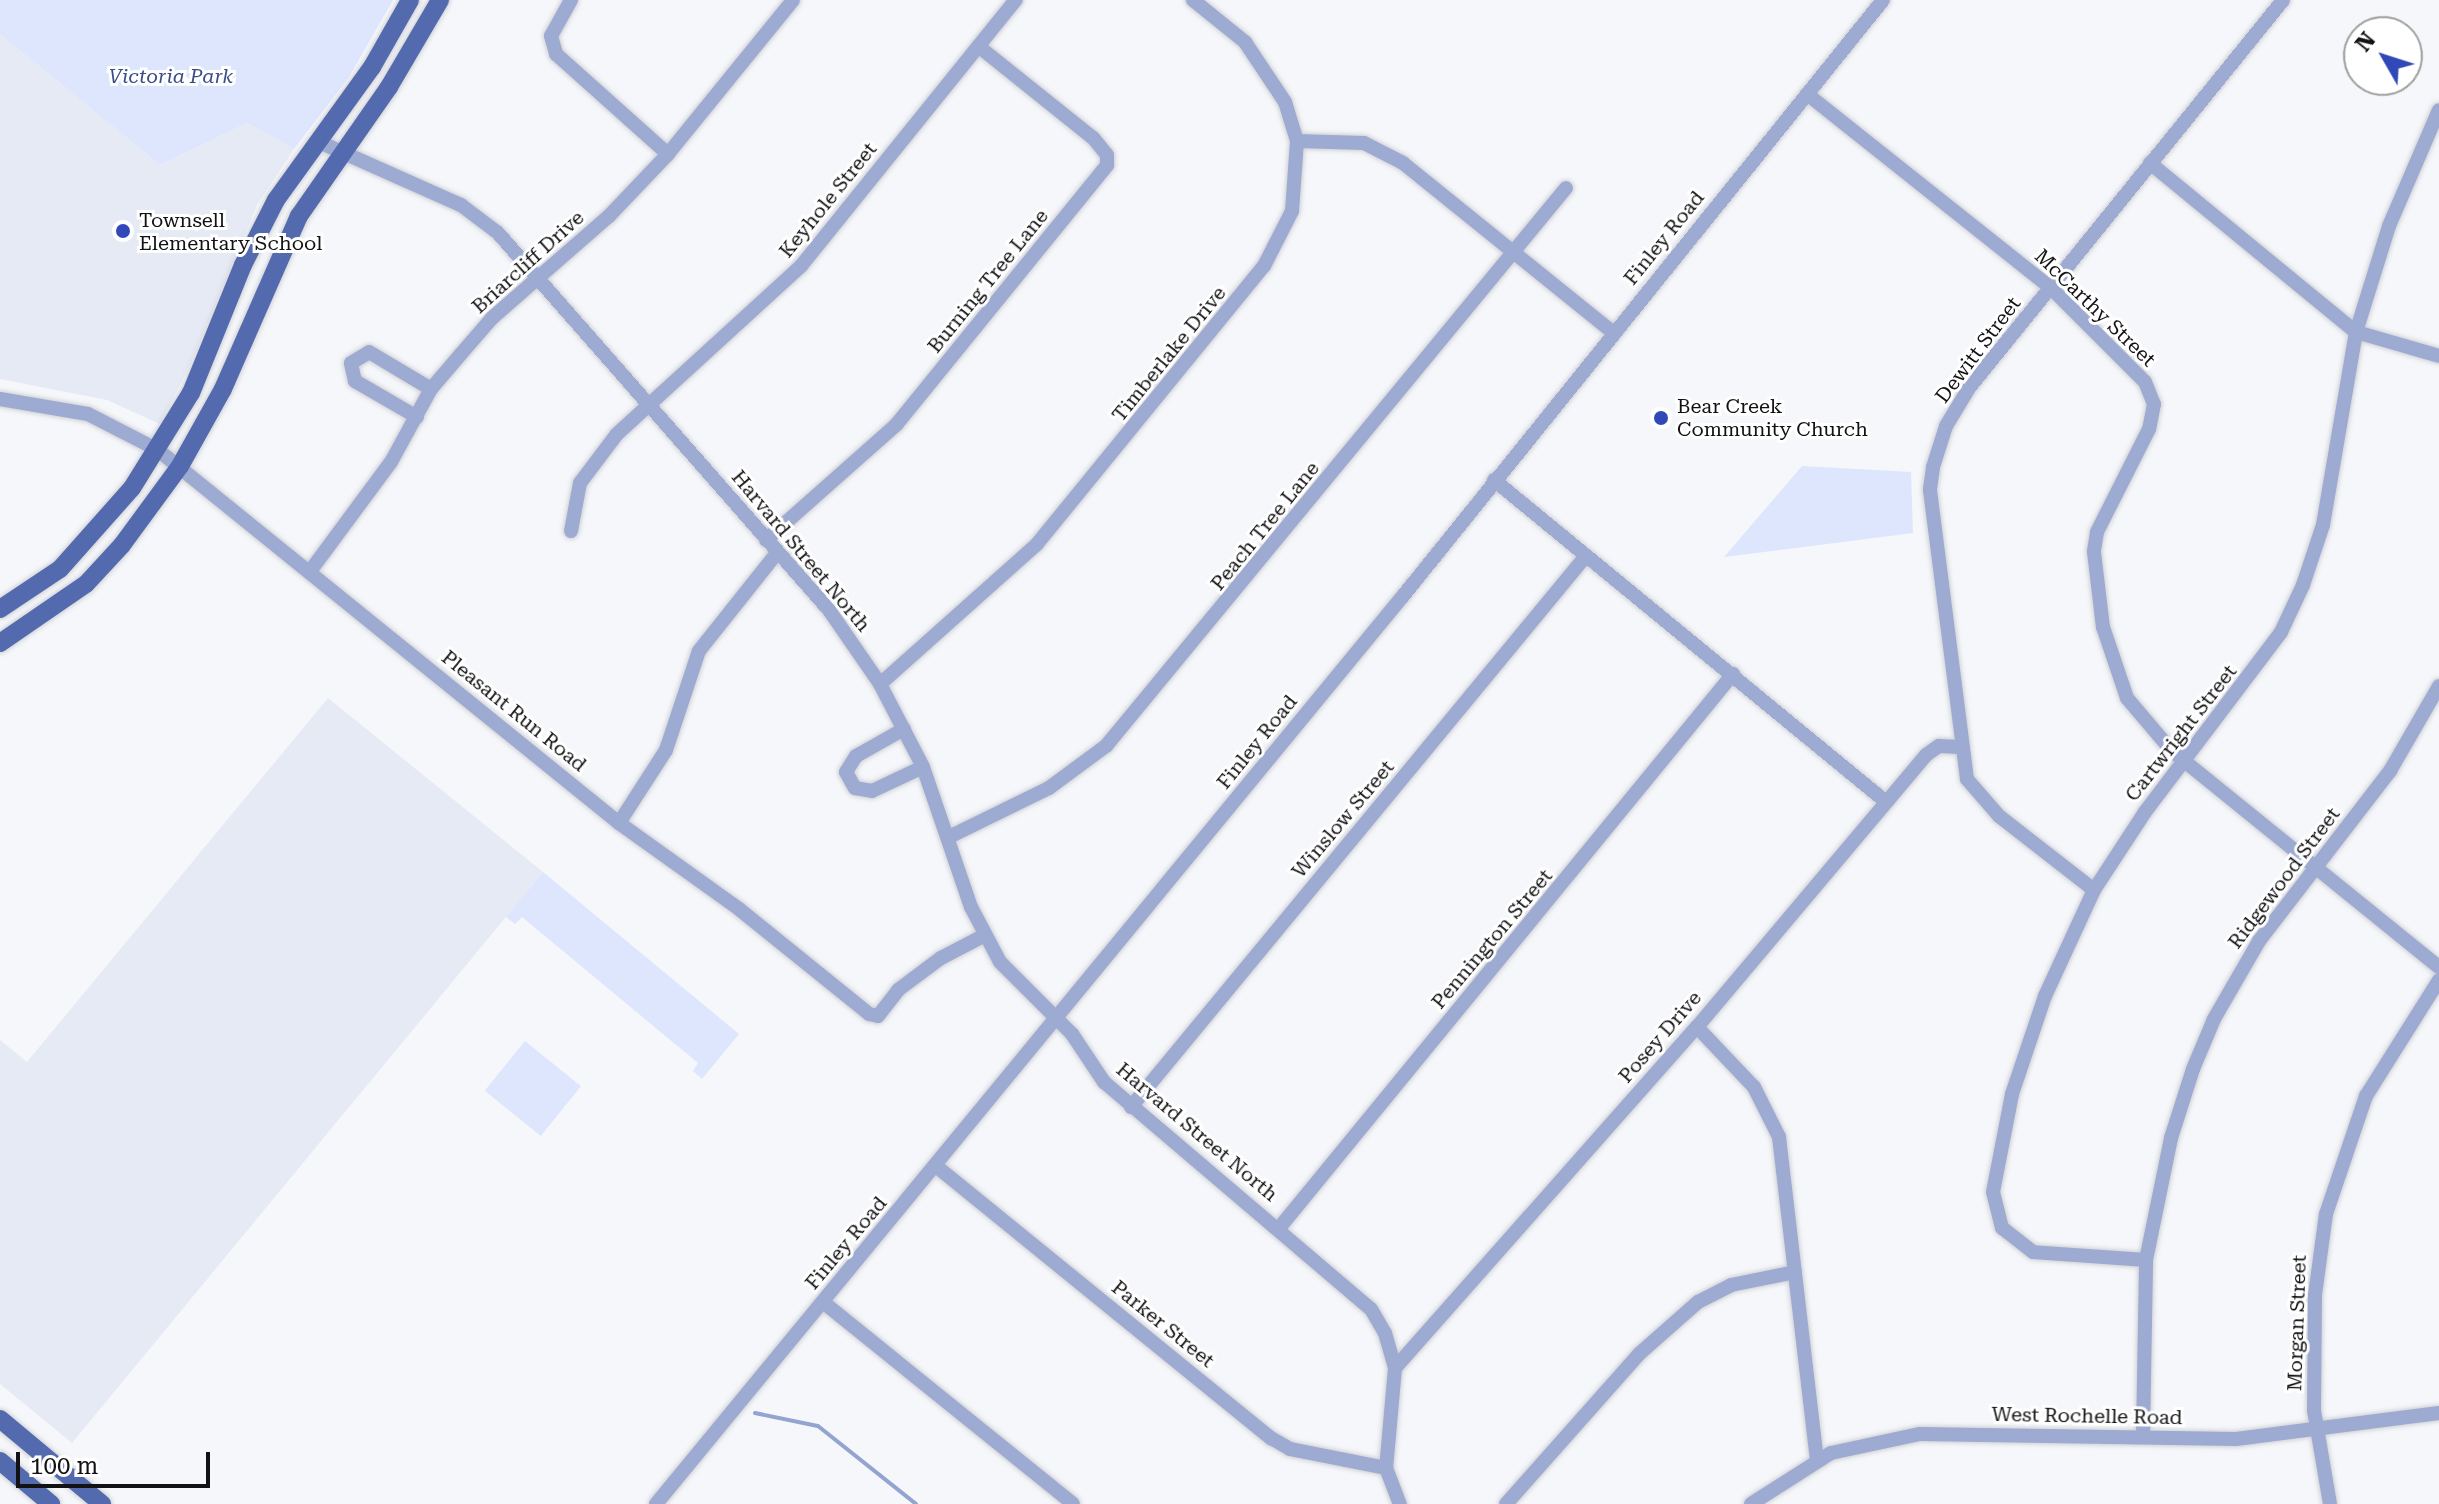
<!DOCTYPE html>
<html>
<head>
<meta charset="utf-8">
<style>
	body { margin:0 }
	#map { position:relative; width:2439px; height:1504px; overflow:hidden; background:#f5f7fb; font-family:"Roboto Serif",serif }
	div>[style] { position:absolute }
	.built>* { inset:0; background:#e5eaf4 }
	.green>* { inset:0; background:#dde6fd; transform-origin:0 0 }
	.stream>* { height:4px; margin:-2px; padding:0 2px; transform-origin:2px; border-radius:2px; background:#93a4d1 }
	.roads { filter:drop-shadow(0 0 2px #d1d2d6) drop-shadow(0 0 2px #d1d2d6) }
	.minor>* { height:14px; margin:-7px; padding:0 7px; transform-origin:7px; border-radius:7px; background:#9dabd2 }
	.major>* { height:18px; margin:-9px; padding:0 9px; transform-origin:9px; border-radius:9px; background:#546aae }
	.dots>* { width:22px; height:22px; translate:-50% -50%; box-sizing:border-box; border:4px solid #fff; border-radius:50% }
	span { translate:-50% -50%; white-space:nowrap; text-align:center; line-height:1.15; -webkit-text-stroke:6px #fff; paint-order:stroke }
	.park-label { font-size:20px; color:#3b4d87; font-style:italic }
	.street-label { font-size:20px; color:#121214 }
	.poi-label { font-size:20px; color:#121214 }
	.left { translate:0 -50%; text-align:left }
	.north { position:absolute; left:2343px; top:16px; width:80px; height:80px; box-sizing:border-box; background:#fff; border:2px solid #a0a0a1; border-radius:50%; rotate:309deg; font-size:22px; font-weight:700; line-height:32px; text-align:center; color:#121214 }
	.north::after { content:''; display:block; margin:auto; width:28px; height:36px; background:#3148b9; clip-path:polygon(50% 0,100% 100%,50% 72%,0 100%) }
	.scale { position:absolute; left:16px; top:1452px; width:194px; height:36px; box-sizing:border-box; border:4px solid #121214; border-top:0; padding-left:10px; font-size:24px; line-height:28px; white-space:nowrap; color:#121214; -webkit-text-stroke:6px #fff; paint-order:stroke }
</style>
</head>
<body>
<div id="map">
	<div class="built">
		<div style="clip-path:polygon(0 34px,160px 165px,247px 123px,294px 149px,257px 205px,191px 363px,160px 424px,107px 400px,0 379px)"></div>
		<div style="clip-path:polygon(328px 698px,543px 872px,72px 1443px,0 1384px,0 1040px,27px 1062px)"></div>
	</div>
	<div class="green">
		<div style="clip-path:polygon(0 0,393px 0,349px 77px,294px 149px,247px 123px,160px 165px,0 34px)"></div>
		<div style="clip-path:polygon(1802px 466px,1911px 472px,1913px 533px,1724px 557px)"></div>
		<div style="clip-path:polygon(543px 872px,739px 1034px,702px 1079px,693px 1071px,698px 1063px,522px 917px,515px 924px,506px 917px)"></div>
		<div style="left:525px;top:1041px;width:72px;height:64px;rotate:39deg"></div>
	</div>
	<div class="stream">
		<div style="left:755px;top:1413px;width:64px;rotate:11.7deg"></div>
		<div style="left:818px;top:1426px;width:125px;rotate:38.5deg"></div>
	</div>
	<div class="roads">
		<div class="minor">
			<div style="left:571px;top:0;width:41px;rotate:119.1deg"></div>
			<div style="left:551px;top:36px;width:19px;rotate:74deg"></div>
			<div style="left:556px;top:54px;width:150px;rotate:41.8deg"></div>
			<div style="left:1807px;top:94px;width:312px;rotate:38.5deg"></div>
			<div style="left:2051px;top:288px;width:133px;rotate:45deg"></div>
			<div style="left:2145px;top:382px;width:24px;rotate:68deg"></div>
			<div style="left:2154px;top:404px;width:25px;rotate:101deg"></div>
			<div style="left:2149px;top:429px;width:115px;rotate:116.8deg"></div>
			<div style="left:2097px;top:532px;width:20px;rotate:99deg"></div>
			<div style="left:2094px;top:552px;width:76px;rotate:83.2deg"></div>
			<div style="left:2103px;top:627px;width:75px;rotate:71.3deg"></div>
			<div style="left:2127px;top:698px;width:70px;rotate:49.7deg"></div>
			<div style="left:2172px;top:751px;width:343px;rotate:39deg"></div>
			<div style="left:317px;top:141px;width:158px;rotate:24deg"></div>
			<div style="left:461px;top:205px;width:46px;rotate:37.1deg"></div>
			<div style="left:498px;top:233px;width:502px;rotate:48.72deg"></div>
			<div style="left:829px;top:610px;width:90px;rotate:55.4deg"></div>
			<div style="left:880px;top:684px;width:93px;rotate:62.6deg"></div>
			<div style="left:923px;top:767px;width:148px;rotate:71.1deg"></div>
			<div style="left:971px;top:907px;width:62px;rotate:62.2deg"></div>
			<div style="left:1000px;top:962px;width:102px;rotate:45deg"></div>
			<div style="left:1072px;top:1034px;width:58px;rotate:56.3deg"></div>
			<div style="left:1104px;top:1082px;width:350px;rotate:40.4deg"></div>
			<div style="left:1371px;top:1309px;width:28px;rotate:60deg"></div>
			<div style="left:1385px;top:1333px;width:36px;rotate:74deg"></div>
			<div style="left:1395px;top:1368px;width:100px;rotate:95.1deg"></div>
			<div style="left:1386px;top:1468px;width:39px;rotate:69deg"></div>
			<div style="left:1297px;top:141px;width:67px;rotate:1.7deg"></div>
			<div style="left:1364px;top:143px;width:44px;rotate:27.1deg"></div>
			<div style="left:1403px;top:163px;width:271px;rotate:38.9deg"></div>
			<div style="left:2150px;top:163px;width:266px;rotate:39.4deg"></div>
			<div style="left:2356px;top:332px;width:86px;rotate:16.1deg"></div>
			<div style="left:0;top:399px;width:89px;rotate:9.7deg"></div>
			<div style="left:88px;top:414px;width:79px;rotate:27.2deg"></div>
			<div style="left:158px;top:450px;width:593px;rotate:38.98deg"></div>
			<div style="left:619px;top:823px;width:148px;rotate:35.6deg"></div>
			<div style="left:739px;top:909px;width:167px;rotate:38.9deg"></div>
			<div style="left:869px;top:1014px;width:9px;rotate:13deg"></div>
			<div style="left:878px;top:1016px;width:33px;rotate:-52deg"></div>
			<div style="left:898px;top:990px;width:54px;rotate:-36.7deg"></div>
			<div style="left:941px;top:958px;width:47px;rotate:-27.6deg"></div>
			<div style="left:417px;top:417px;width:72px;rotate:-149.9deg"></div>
			<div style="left:355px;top:381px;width:18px;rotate:-103deg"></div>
			<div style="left:351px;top:363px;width:21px;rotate:-31deg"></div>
			<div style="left:369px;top:352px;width:72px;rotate:30.8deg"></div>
			<div style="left:1494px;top:480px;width:506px;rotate:39.39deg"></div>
			<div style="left:571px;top:531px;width:49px;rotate:-79.4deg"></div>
			<div style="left:580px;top:483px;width:61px;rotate:-52.9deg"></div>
			<div style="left:617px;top:434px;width:249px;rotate:-42.4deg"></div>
			<div style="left:801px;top:266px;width:342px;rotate:-51.1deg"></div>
			<div style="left:766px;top:540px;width:174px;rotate:-41.5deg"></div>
			<div style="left:896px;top:425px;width:335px;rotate:-50.9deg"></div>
			<div style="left:1107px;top:165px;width:10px;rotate:-90deg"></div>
			<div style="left:1107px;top:155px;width:22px;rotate:-129deg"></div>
			<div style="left:1093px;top:138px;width:147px;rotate:-141.3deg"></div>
			<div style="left:311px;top:570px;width:134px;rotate:-53.5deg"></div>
			<div style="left:391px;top:462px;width:83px;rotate:-61.3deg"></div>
			<div style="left:431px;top:389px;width:45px;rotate:-49.5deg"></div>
			<div style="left:460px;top:355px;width:49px;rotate:-49.1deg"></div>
			<div style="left:492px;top:318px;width:155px;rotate:-41.1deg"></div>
			<div style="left:609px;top:216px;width:86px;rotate:-46.4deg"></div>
			<div style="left:668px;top:154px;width:198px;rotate:-50.9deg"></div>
			<div style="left:880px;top:684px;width:210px;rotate:-41.7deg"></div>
			<div style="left:1037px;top:544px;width:359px;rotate:-50.8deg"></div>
			<div style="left:1264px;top:266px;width:62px;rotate:-63deg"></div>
			<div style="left:1292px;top:211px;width:70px;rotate:-85.9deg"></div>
			<div style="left:1297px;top:141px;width:41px;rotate:-107.1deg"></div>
			<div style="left:1285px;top:102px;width:72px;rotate:-123.7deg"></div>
			<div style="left:1245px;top:42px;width:67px;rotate:-141.1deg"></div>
			<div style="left:904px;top:729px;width:55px;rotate:150.6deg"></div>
			<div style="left:856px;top:756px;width:19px;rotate:122deg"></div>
			<div style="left:846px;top:772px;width:18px;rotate:61deg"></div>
			<div style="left:855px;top:788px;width:17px;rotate:10deg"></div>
			<div style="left:872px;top:791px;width:56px;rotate:-25.2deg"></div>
			<div style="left:619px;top:823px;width:87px;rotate:-57.2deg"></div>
			<div style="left:666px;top:750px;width:104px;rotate:-71.6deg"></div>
			<div style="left:699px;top:651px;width:125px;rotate:-51.5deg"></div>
			<div style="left:951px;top:836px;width:109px;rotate:-26.1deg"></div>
			<div style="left:1049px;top:788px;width:71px;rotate:-36.4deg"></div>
			<div style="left:1106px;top:746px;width:723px;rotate:-50.5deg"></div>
			<div style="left:2094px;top:890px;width:120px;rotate:-142.1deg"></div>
			<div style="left:1999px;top:816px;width:49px;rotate:-130.9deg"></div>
			<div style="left:1967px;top:779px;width:292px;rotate:-97.3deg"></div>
			<div style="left:1930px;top:489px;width:22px;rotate:-82deg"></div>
			<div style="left:1933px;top:467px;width:43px;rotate:-72.4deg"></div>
			<div style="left:1946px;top:426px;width:44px;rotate:-58.8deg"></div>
			<div style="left:1969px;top:388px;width:499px;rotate:-51deg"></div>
			<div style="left:1697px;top:1027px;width:83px;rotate:46.5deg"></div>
			<div style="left:1754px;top:1087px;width:56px;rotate:63.4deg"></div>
			<div style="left:1779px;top:1137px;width:324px;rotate:83.3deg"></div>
			<div style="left:1131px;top:1107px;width:713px;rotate:-50.46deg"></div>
			<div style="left:936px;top:1166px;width:432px;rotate:39.1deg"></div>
			<div style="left:1271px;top:1438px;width:22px;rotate:30deg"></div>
			<div style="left:1290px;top:1449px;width:98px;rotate:11.2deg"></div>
			<div style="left:1280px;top:1227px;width:715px;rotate:-50.68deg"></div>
			<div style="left:2146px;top:1260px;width:113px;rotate:-176deg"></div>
			<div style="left:2033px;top:1252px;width:39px;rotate:-142deg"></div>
			<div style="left:2002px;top:1228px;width:37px;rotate:-104deg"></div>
			<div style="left:1993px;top:1192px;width:100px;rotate:-79deg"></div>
			<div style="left:2012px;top:1094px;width:103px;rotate:-71.4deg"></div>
			<div style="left:2045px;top:996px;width:117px;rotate:-65.2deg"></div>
			<div style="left:2094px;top:890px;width:93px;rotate:-56.8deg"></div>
			<div style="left:2145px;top:812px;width:226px;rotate:-52.9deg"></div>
			<div style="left:2281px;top:632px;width:52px;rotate:-64.9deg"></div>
			<div style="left:2303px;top:585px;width:63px;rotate:-71.6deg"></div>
			<div style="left:2323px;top:525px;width:196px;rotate:-80.3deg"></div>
			<div style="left:2356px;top:332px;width:111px;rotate:-72.7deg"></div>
			<div style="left:2389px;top:226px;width:126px;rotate:-66.7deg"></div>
			<div style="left:823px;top:1302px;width:321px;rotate:38.9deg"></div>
			<div style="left:1395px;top:1368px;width:456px;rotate:-48.5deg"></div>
			<div style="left:1697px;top:1027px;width:356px;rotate:-49.9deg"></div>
			<div style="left:1926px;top:755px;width:16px;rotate:-35deg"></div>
			<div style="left:1939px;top:746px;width:21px;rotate:3deg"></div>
			<div style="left:2143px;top:1436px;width:176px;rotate:-89deg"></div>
			<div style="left:2146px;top:1260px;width:125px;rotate:-78.4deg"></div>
			<div style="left:2171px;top:1138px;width:72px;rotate:-72.3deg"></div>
			<div style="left:2193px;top:1069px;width:54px;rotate:-67.2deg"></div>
			<div style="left:2214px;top:1019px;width:90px;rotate:-60deg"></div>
			<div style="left:2259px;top:941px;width:215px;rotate:-52.4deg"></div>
			<div style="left:2390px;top:771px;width:98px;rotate:-60deg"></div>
			<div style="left:656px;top:1504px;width:1176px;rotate:-50.56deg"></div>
			<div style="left:1403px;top:596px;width:765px;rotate:-51.15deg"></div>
			<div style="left:1506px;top:1504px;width:200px;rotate:-48.4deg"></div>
			<div style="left:1639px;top:1354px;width:79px;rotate:-41.4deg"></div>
			<div style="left:1698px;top:1302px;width:37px;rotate:-27deg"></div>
			<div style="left:1731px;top:1285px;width:65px;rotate:-11.5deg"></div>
			<div style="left:1751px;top:1504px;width:95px;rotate:-32.5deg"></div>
			<div style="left:1831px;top:1453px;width:91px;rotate:-12.1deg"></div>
			<div style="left:1920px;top:1434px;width:316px;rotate:0.9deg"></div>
			<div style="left:2236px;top:1439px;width:205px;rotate:-7.3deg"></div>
			<div style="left:2330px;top:1504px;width:95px;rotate:-99.7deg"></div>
			<div style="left:2314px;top:1410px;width:115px;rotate:-89.5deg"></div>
			<div style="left:2315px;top:1295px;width:82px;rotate:-82.3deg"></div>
			<div style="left:2326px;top:1214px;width:125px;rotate:-71.3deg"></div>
			<div style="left:2366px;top:1096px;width:137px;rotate:-57.8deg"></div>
		</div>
		<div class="major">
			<div style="left:0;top:609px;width:72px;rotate:-33.7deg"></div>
			<div style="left:60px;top:569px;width:108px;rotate:-48.4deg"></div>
			<div style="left:132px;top:488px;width:112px;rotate:-58.2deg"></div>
			<div style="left:191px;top:393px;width:138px;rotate:-67.9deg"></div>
			<div style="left:243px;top:265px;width:73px;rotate:-63.1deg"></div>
			<div style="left:276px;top:200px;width:164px;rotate:-54.2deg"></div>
			<div style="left:372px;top:67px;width:77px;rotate:-60.4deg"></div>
			<div style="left:0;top:643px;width:104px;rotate:-34.5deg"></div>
			<div style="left:86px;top:584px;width:53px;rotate:-47.3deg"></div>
			<div style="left:122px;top:545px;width:98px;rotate:-53.7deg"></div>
			<div style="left:180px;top:466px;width:88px;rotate:-60.8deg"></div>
			<div style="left:223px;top:389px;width:189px;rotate:-66.3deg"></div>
			<div style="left:299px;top:216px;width:157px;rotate:-55.1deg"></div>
			<div style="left:389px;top:87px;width:101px;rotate:-59.6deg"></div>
			<div style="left:0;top:1419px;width:133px;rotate:39.8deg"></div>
			<div style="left:0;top:1461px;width:67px;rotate:40.1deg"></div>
		</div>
	</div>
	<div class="dots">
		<div style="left:123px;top:231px;background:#3148b9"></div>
		<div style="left:1661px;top:418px;background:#3148b9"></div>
	</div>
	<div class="park-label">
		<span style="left:171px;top:76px">Victoria Park</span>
	</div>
	<div class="street-label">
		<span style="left:828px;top:200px;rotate:-51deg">Keyhole Street</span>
		<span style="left:1664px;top:238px;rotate:-51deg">Finley Road</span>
		<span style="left:528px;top:262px;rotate:-42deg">Briarcliff Drive</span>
		<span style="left:988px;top:281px;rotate:-51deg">Burning Tree Lane</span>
		<span style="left:2095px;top:308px;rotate:44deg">McCarthy Street</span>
		<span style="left:1978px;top:350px;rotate:-53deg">Dewitt Street</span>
		<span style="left:1169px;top:354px;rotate:-51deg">Timberlake Drive</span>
		<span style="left:1265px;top:526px;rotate:-51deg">Peach Tree Lane</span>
		<span style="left:801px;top:551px;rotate:50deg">Harvard Street North</span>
		<span style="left:514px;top:711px;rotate:39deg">Pleasant Run Road</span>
		<span style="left:2181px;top:733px;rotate:-52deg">Cartwright Street</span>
		<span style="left:1257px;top:742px;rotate:-51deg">Finley Road</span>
		<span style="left:1343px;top:819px;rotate:-50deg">Winslow Street</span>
		<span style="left:2284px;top:878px;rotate:-53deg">Ridgewood Street</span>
		<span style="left:1492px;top:939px;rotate:-50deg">Pennington Street</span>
		<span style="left:1660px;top:1037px;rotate:-49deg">Posey Drive</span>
		<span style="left:1197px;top:1132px;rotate:40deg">Harvard Street North</span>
		<span style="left:846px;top:1243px;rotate:-50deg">Finley Road</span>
		<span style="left:2297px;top:1323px;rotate:-88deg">Morgan Street</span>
		<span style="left:1163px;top:1324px;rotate:39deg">Parker Street</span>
		<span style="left:2087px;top:1416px;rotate:1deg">West Rochelle Road</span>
	</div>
	<div class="poi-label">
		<span class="left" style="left:139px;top:232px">Townsell<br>Elementary School</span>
		<span class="left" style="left:1677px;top:418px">Bear Creek<br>Community Church</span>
	</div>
	<div class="north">N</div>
	<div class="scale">100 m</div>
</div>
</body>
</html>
